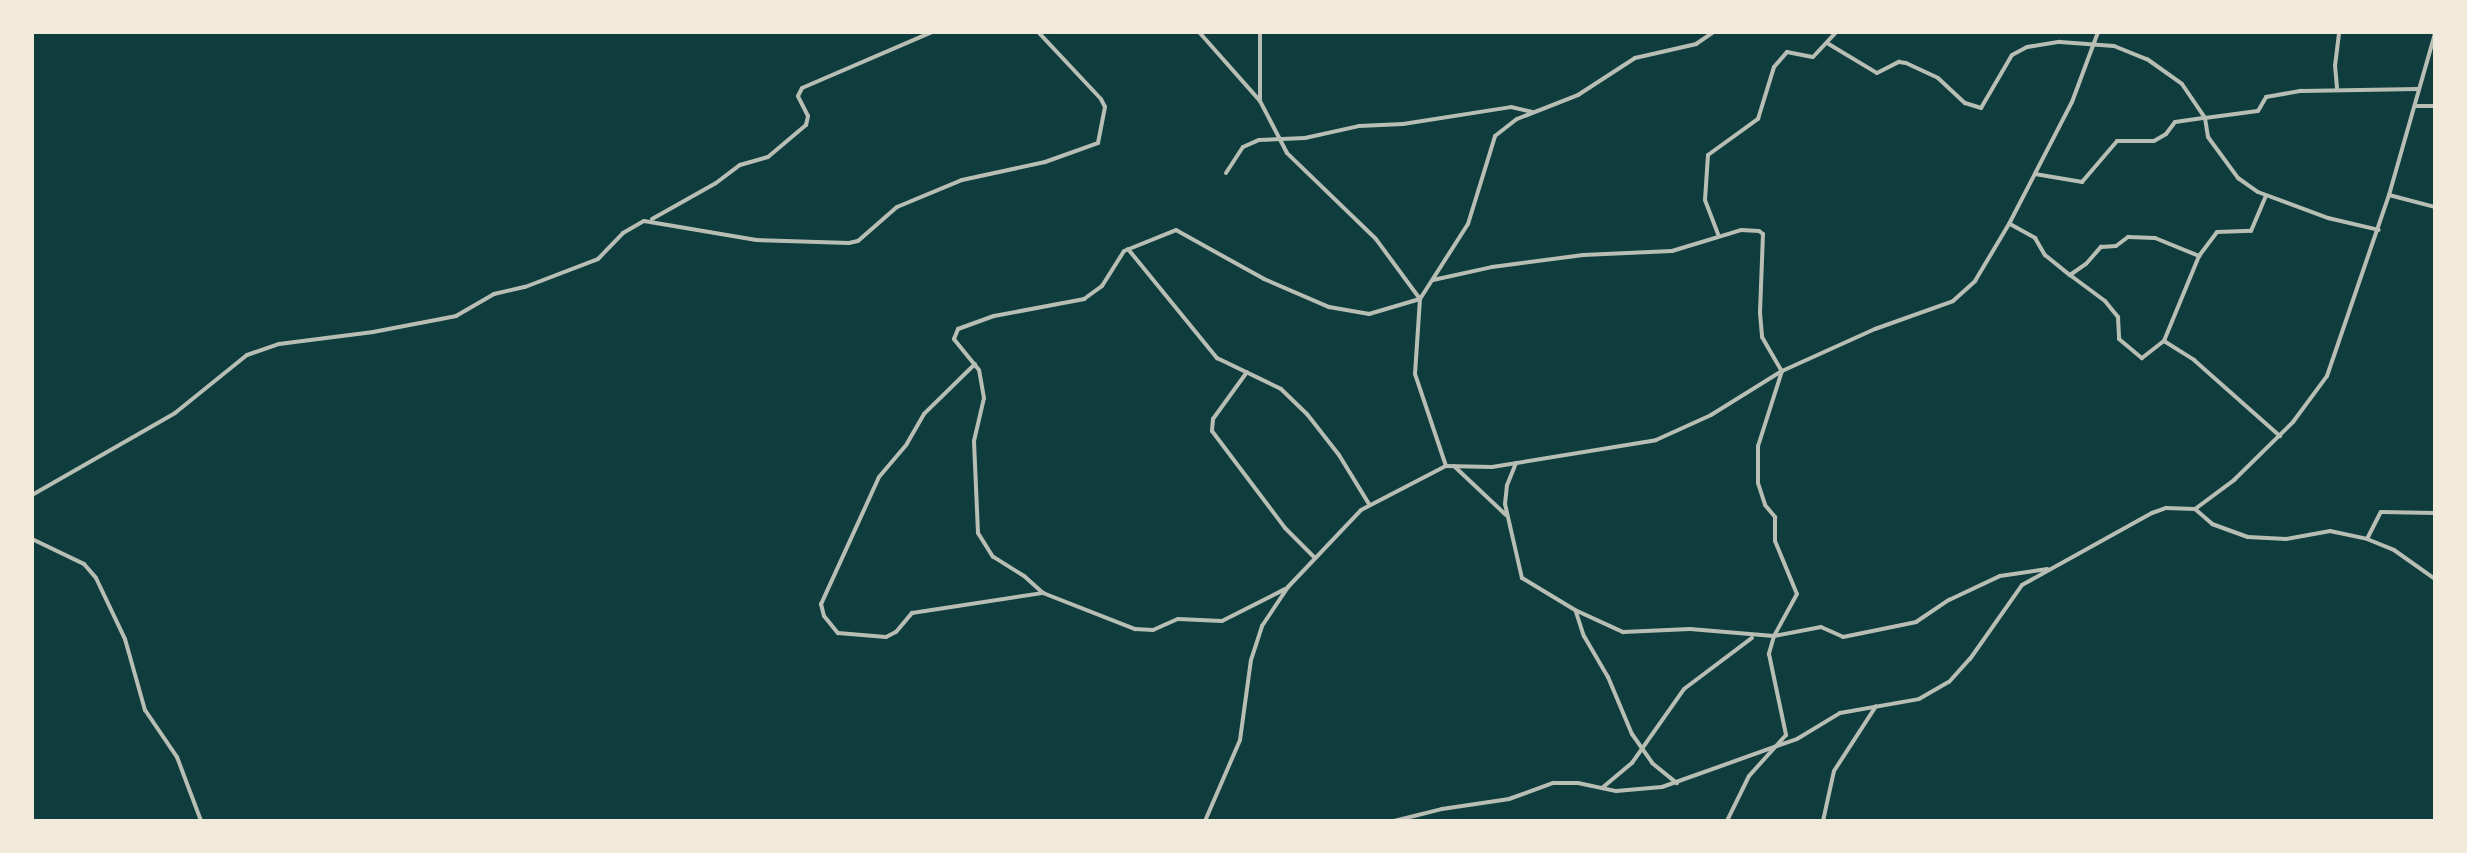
<!DOCTYPE html>
<html>
<head>
<meta charset="utf-8">
<style>
	body { margin:0 }
	#map { position:relative; width:2467px; height:853px; overflow:hidden; background:#0f3d3e; font-family:"Crimson Pro",serif }
	div>[style] { position:absolute }
	.minor>* { height:4px; margin:-2px; padding:0 2px; transform-origin:2px; border-radius:2px; background:#b8beb3 }
	span { translate:-50% -50%; white-space:nowrap; text-align:center; line-height:1.15; -webkit-text-stroke:6px #f1e9da; paint-order:stroke }
	.frame { position:absolute; inset:0; border:34px solid #f1e9da; pointer-events:none }
</style>
</head>
<body>
<div id="map">
	<div class="minor">
		<div style="left:1199px;top:32px;width:92px;rotate:48.5deg"></div>
		<div style="left:1827px;top:43px;width:58px;rotate:31deg"></div>
		<div style="left:1877px;top:73px;width:25px;rotate:-27deg"></div>
		<div style="left:1899px;top:62px;width:7px;rotate:8deg"></div>
		<div style="left:1906px;top:63px;width:35px;rotate:25deg"></div>
		<div style="left:1938px;top:78px;width:37px;rotate:43deg"></div>
		<div style="left:1965px;top:103px;width:17px;rotate:17deg"></div>
		<div style="left:1981px;top:108px;width:61px;rotate:-59.7deg"></div>
		<div style="left:2012px;top:55px;width:17px;rotate:-28deg"></div>
		<div style="left:2027px;top:47px;width:33px;rotate:-9deg"></div>
		<div style="left:2060px;top:42px;width:54px;rotate:4.2deg"></div>
		<div style="left:2114px;top:46px;width:35px;rotate:22deg"></div>
		<div style="left:2147px;top:59px;width:43px;rotate:35.5deg"></div>
		<div style="left:2182px;top:84px;width:41px;rotate:55.9deg"></div>
		<div style="left:2205px;top:118px;width:53px;rotate:-7.5deg"></div>
		<div style="left:2258px;top:111px;width:16px;rotate:-60deg"></div>
		<div style="left:2266px;top:97px;width:36px;rotate:-10deg"></div>
		<div style="left:2301px;top:91px;width:117px;rotate:-1deg"></div>
		<div style="left:2337px;top:88px;width:22px;rotate:-95deg"></div>
		<div style="left:2335px;top:66px;width:34px;rotate:-83deg"></div>
		<div style="left:2415px;top:106px;width:20px"></div>
		<div style="left:1226px;top:173px;width:31px;rotate:-57deg"></div>
		<div style="left:1243px;top:147px;width:17px;rotate:-24deg"></div>
		<div style="left:1259px;top:140px;width:46px;rotate:-2.5deg"></div>
		<div style="left:1305px;top:138px;width:55px;rotate:-12.5deg"></div>
		<div style="left:1359px;top:126px;width:44px;rotate:-2.6deg"></div>
		<div style="left:1403px;top:124px;width:109px;rotate:-8.9deg"></div>
		<div style="left:1511px;top:107px;width:22px;rotate:13deg"></div>
		<div style="left:2035px;top:174px;width:48px;rotate:9.7deg"></div>
		<div style="left:2082px;top:182px;width:54px;rotate:-49.5deg"></div>
		<div style="left:2117px;top:141px;width:37px"></div>
		<div style="left:2154px;top:141px;width:14px;rotate:-30deg"></div>
		<div style="left:2166px;top:134px;width:15px;rotate:-53deg"></div>
		<div style="left:2175px;top:122px;width:30px;rotate:-8deg"></div>
		<div style="left:2205px;top:118px;width:19px;rotate:81deg"></div>
		<div style="left:2208px;top:137px;width:51px;rotate:53.8deg"></div>
		<div style="left:2238px;top:178px;width:24px;rotate:35deg"></div>
		<div style="left:2258px;top:192px;width:75px;rotate:20.4deg"></div>
		<div style="left:2328px;top:218px;width:52px;rotate:13.2deg"></div>
		<div style="left:2389px;top:195px;width:48px;rotate:14.6deg"></div>
		<div style="left:652px;top:219px;width:73px;rotate:-29.4deg"></div>
		<div style="left:716px;top:183px;width:30px;rotate:-37deg"></div>
		<div style="left:740px;top:165px;width:29px;rotate:-16deg"></div>
		<div style="left:768px;top:157px;width:50px;rotate:-40.1deg"></div>
		<div style="left:806px;top:125px;width:9px;rotate:-77deg"></div>
		<div style="left:808px;top:116px;width:22px;rotate:-117deg"></div>
		<div style="left:798px;top:96px;width:9px;rotate:-63deg"></div>
		<div style="left:802px;top:88px;width:142px;rotate:-23.3deg"></div>
		<div style="left:2010px;top:224px;width:29px;rotate:29deg"></div>
		<div style="left:2035px;top:238px;width:20px;rotate:60deg"></div>
		<div style="left:2045px;top:255px;width:32px;rotate:39deg"></div>
		<div style="left:2070px;top:275px;width:19px;rotate:-35deg"></div>
		<div style="left:2086px;top:264px;width:23px;rotate:-49deg"></div>
		<div style="left:2101px;top:247px;width:15px;rotate:-4deg"></div>
		<div style="left:2116px;top:246px;width:15px;rotate:-37deg"></div>
		<div style="left:2128px;top:237px;width:27px;rotate:2deg"></div>
		<div style="left:2155px;top:238px;width:48px;rotate:22.2deg"></div>
		<div style="left:2199px;top:256px;width:92px;rotate:112.4deg"></div>
		<div style="left:2164px;top:341px;width:36px;rotate:32deg"></div>
		<div style="left:2194px;top:360px;width:115px;rotate:41.5deg"></div>
		<div style="left:1718px;top:234px;width:36px;rotate:-111deg"></div>
		<div style="left:1705px;top:200px;width:45px;rotate:-86.2deg"></div>
		<div style="left:1708px;top:155px;width:62px;rotate:-35.8deg"></div>
		<div style="left:1758px;top:119px;width:54px;rotate:-72.9deg"></div>
		<div style="left:1774px;top:67px;width:20px;rotate:-49deg"></div>
		<div style="left:1787px;top:52px;width:26px;rotate:11deg"></div>
		<div style="left:1813px;top:57px;width:34px;rotate:-47deg"></div>
		<div style="left:1128px;top:249px;width:141px;rotate:50.8deg"></div>
		<div style="left:1217px;top:358px;width:71px;rotate:25.8deg"></div>
		<div style="left:1281px;top:389px;width:36px;rotate:44deg"></div>
		<div style="left:1307px;top:414px;width:52px;rotate:52deg"></div>
		<div style="left:1339px;top:455px;width:57px;rotate:58.5deg"></div>
		<div style="left:2199px;top:256px;width:30px;rotate:-53deg"></div>
		<div style="left:2217px;top:232px;width:34px;rotate:-2deg"></div>
		<div style="left:2251px;top:231px;width:38px;rotate:-67deg"></div>
		<div style="left:2070px;top:275px;width:44px;rotate:36.6deg"></div>
		<div style="left:2105px;top:301px;width:21px;rotate:51deg"></div>
		<div style="left:2118px;top:317px;width:22px;rotate:87deg"></div>
		<div style="left:2119px;top:339px;width:30px;rotate:40deg"></div>
		<div style="left:2142px;top:358px;width:28px;rotate:-38deg"></div>
		<div style="left:1433px;top:280px;width:60px;rotate:-12.4deg"></div>
		<div style="left:1492px;top:267px;width:92px;rotate:-7.5deg"></div>
		<div style="left:1583px;top:255px;width:89px;rotate:-2.6deg"></div>
		<div style="left:1672px;top:251px;width:72px;rotate:-16.9deg"></div>
		<div style="left:1741px;top:230px;width:18px;rotate:3deg"></div>
		<div style="left:1759px;top:231px;width:5px;rotate:37deg"></div>
		<div style="left:1763px;top:234px;width:79px;rotate:92.2deg"></div>
		<div style="left:1760px;top:313px;width:24px;rotate:85deg"></div>
		<div style="left:1762px;top:337px;width:39px;rotate:60deg"></div>
		<div style="left:1782px;top:371px;width:79px;rotate:107.7deg"></div>
		<div style="left:1758px;top:446px;width:37px;rotate:90deg"></div>
		<div style="left:1758px;top:483px;width:23px;rotate:72deg"></div>
		<div style="left:1765px;top:505px;width:16px;rotate:50deg"></div>
		<div style="left:1775px;top:517px;width:24px;rotate:90deg"></div>
		<div style="left:1775px;top:541px;width:57px;rotate:67.5deg"></div>
		<div style="left:1797px;top:594px;width:48px;rotate:118.7deg"></div>
		<div style="left:1774px;top:636px;width:19px;rotate:106deg"></div>
		<div style="left:1769px;top:654px;width:83px;rotate:78.1deg"></div>
		<div style="left:1786px;top:735px;width:55px;rotate:132.1deg"></div>
		<div style="left:1749px;top:776px;width:50px;rotate:116.1deg"></div>
		<div style="left:975px;top:364px;width:71px;rotate:135.6deg"></div>
		<div style="left:924px;top:414px;width:34px;rotate:120deg"></div>
		<div style="left:907px;top:444px;width:43px;rotate:130.3deg"></div>
		<div style="left:879px;top:477px;width:140px;rotate:114.5deg"></div>
		<div style="left:821px;top:604px;width:12px;rotate:76deg"></div>
		<div style="left:824px;top:616px;width:22px;rotate:51deg"></div>
		<div style="left:838px;top:633px;width:48px;rotate:4.8deg"></div>
		<div style="left:886px;top:637px;width:11px;rotate:-27deg"></div>
		<div style="left:896px;top:632px;width:25px;rotate:-50deg"></div>
		<div style="left:912px;top:613px;width:133px;rotate:-8.7deg"></div>
		<div style="left:1043px;top:593px;width:99px;rotate:21.4deg"></div>
		<div style="left:1135px;top:629px;width:18px;rotate:3deg"></div>
		<div style="left:1153px;top:630px;width:27px;rotate:-24deg"></div>
		<div style="left:1178px;top:619px;width:44px;rotate:2.6deg"></div>
		<div style="left:1222px;top:621px;width:71px;rotate:-26.9deg"></div>
		<div style="left:1247px;top:372px;width:58px;rotate:125.9deg"></div>
		<div style="left:1213px;top:419px;width:12px;rotate:95deg"></div>
		<div style="left:1212px;top:431px;width:121px;rotate:53deg"></div>
		<div style="left:1285px;top:528px;width:41px;rotate:45deg"></div>
		<div style="left:1516px;top:463px;width:24px;rotate:112deg"></div>
		<div style="left:1507px;top:485px;width:19px;rotate:96deg"></div>
		<div style="left:1505px;top:504px;width:76px;rotate:77.1deg"></div>
		<div style="left:1522px;top:578px;width:62px;rotate:31.1deg"></div>
		<div style="left:1575px;top:610px;width:53px;rotate:24.6deg"></div>
		<div style="left:1623px;top:632px;width:67px;rotate:-2.6deg"></div>
		<div style="left:1690px;top:629px;width:84px;rotate:4.8deg"></div>
		<div style="left:1774px;top:636px;width:48px;rotate:-10.8deg"></div>
		<div style="left:1821px;top:627px;width:24px;rotate:24deg"></div>
		<div style="left:1843px;top:637px;width:75px;rotate:-11.6deg"></div>
		<div style="left:1916px;top:622px;width:40px;rotate:-34deg"></div>
		<div style="left:1949px;top:600px;width:56px;rotate:-25.2deg"></div>
		<div style="left:2000px;top:576px;width:48px;rotate:-8.5deg"></div>
		<div style="left:1446px;top:466px;width:97px;rotate:-108.6deg"></div>
		<div style="left:1415px;top:374px;width:75px;rotate:-86.2deg"></div>
		<div style="left:1420px;top:299px;width:89px;rotate:-57.4deg"></div>
		<div style="left:1468px;top:224px;width:92px;rotate:-72.9deg"></div>
		<div style="left:1495px;top:136px;width:28px;rotate:-38deg"></div>
		<div style="left:1517px;top:119px;width:66px;rotate:-21.5deg"></div>
		<div style="left:1578px;top:95px;width:68px;rotate:-33deg"></div>
		<div style="left:1635px;top:58px;width:63px;rotate:-12.9deg"></div>
		<div style="left:1696px;top:44px;width:22px;rotate:-34deg"></div>
		<div style="left:1454px;top:466px;width:71px;rotate:43.3deg"></div>
		<div style="left:32px;top:495px;width:165px;rotate:-29.8deg"></div>
		<div style="left:175px;top:413px;width:92px;rotate:-38.9deg"></div>
		<div style="left:247px;top:355px;width:34px;rotate:-19deg"></div>
		<div style="left:279px;top:344px;width:95px;rotate:-7.3deg"></div>
		<div style="left:373px;top:332px;width:85px;rotate:-10.9deg"></div>
		<div style="left:456px;top:316px;width:44px;rotate:-30.1deg"></div>
		<div style="left:494px;top:294px;width:32px;rotate:-13deg"></div>
		<div style="left:525px;top:287px;width:78px;rotate:-21deg"></div>
		<div style="left:598px;top:259px;width:36px;rotate:-46deg"></div>
		<div style="left:623px;top:233px;width:24px;rotate:-30deg"></div>
		<div style="left:644px;top:221px;width:114px;rotate:9.6deg"></div>
		<div style="left:756px;top:240px;width:93px;rotate:1.8deg"></div>
		<div style="left:849px;top:243px;width:9px;rotate:-13deg"></div>
		<div style="left:858px;top:241px;width:52px;rotate:-41.1deg"></div>
		<div style="left:897px;top:207px;width:70px;rotate:-22.6deg"></div>
		<div style="left:962px;top:180px;width:85px;rotate:-12.2deg"></div>
		<div style="left:1045px;top:162px;width:56px;rotate:-19.7deg"></div>
		<div style="left:1098px;top:143px;width:37px;rotate:-79deg"></div>
		<div style="left:1105px;top:107px;width:9px;rotate:-117deg"></div>
		<div style="left:1101px;top:99px;width:92px;rotate:-133.2deg"></div>
		<div style="left:2195px;top:509px;width:23px;rotate:41deg"></div>
		<div style="left:2212px;top:524px;width:38px;rotate:20deg"></div>
		<div style="left:2248px;top:537px;width:38px;rotate:3deg"></div>
		<div style="left:2286px;top:539px;width:45px;rotate:-10.3deg"></div>
		<div style="left:2330px;top:531px;width:38px;rotate:12deg"></div>
		<div style="left:2367px;top:539px;width:29px;rotate:22deg"></div>
		<div style="left:2394px;top:550px;width:50px;rotate:35.3deg"></div>
		<div style="left:32px;top:539px;width:58px;rotate:25.7deg"></div>
		<div style="left:84px;top:564px;width:18px;rotate:49deg"></div>
		<div style="left:96px;top:578px;width:68px;rotate:64.6deg"></div>
		<div style="left:125px;top:639px;width:74px;rotate:74.3deg"></div>
		<div style="left:145px;top:710px;width:57px;rotate:55.8deg"></div>
		<div style="left:177px;top:757px;width:68px;rotate:69.4deg"></div>
		<div style="left:2367px;top:539px;width:30px;rotate:-63deg"></div>
		<div style="left:2381px;top:512px;width:54px;rotate:1.1deg"></div>
		<div style="left:1043px;top:593px;width:25px;rotate:-138deg"></div>
		<div style="left:1024px;top:576px;width:36px;rotate:-148deg"></div>
		<div style="left:993px;top:557px;width:28px;rotate:-122deg"></div>
		<div style="left:978px;top:533px;width:92px;rotate:-92.5deg"></div>
		<div style="left:974px;top:441px;width:44px;rotate:-76.9deg"></div>
		<div style="left:984px;top:398px;width:28px;rotate:-100deg"></div>
		<div style="left:979px;top:370px;width:40px;rotate:-129deg"></div>
		<div style="left:954px;top:339px;width:11px;rotate:-68deg"></div>
		<div style="left:958px;top:329px;width:38px;rotate:-20deg"></div>
		<div style="left:994px;top:316px;width:92px;rotate:-10.7deg"></div>
		<div style="left:1084px;top:299px;width:22px;rotate:-36deg"></div>
		<div style="left:1102px;top:286px;width:41px;rotate:-57.8deg"></div>
		<div style="left:1124px;top:251px;width:56px;rotate:-22deg"></div>
		<div style="left:1176px;top:230px;width:101px;rotate:29.1deg"></div>
		<div style="left:1264px;top:279px;width:71px;rotate:23.3deg"></div>
		<div style="left:1329px;top:307px;width:41px;rotate:9.9deg"></div>
		<div style="left:1369px;top:314px;width:53px;rotate:-16.4deg"></div>
		<div style="left:1420px;top:299px;width:74px;rotate:-126.3deg"></div>
		<div style="left:1376px;top:239px;width:124px;rotate:-136deg"></div>
		<div style="left:1287px;top:153px;width:59px;rotate:-117.4deg"></div>
		<div style="left:1260px;top:101px;width:69px;rotate:-90deg"></div>
		<div style="left:1576px;top:612px;width:25px;rotate:72deg"></div>
		<div style="left:1584px;top:636px;width:48px;rotate:59.7deg"></div>
		<div style="left:1608px;top:677px;width:62px;rotate:67.2deg"></div>
		<div style="left:1632px;top:734px;width:35px;rotate:55deg"></div>
		<div style="left:1652px;top:763px;width:32px;rotate:39deg"></div>
		<div style="left:1602px;top:788px;width:39px;rotate:-40deg"></div>
		<div style="left:1632px;top:763px;width:90px;rotate:-54.9deg"></div>
		<div style="left:1684px;top:689px;width:85px;rotate:-36.9deg"></div>
		<div style="left:1205px;top:821px;width:88px;rotate:-66.6deg"></div>
		<div style="left:1240px;top:740px;width:81px;rotate:-82.2deg"></div>
		<div style="left:1251px;top:660px;width:36px;rotate:-72deg"></div>
		<div style="left:1262px;top:626px;width:47px;rotate:-56.3deg"></div>
		<div style="left:1288px;top:587px;width:106px;rotate:-46.5deg"></div>
		<div style="left:1361px;top:510px;width:96px;rotate:-27.4deg"></div>
		<div style="left:1446px;top:466px;width:46px;rotate:1.2deg"></div>
		<div style="left:1492px;top:467px;width:166px;rotate:-9.3deg"></div>
		<div style="left:1656px;top:440px;width:60px;rotate:-24.4deg"></div>
		<div style="left:1711px;top:415px;width:84px;rotate:-31.8deg"></div>
		<div style="left:1782px;top:371px;width:102px;rotate:-24.3deg"></div>
		<div style="left:1875px;top:329px;width:83px;rotate:-19.7deg"></div>
		<div style="left:1953px;top:301px;width:30px;rotate:-42deg"></div>
		<div style="left:1975px;top:281px;width:66px;rotate:-59.2deg"></div>
		<div style="left:2009px;top:224px;width:137px;rotate:-62.7deg"></div>
		<div style="left:2072px;top:102px;width:75px;rotate:-69.6deg"></div>
		<div style="left:1394px;top:821px;width:49px;rotate:-14deg"></div>
		<div style="left:1442px;top:809px;width:68px;rotate:-8.5deg"></div>
		<div style="left:1509px;top:799px;width:47px;rotate:-20deg"></div>
		<div style="left:1553px;top:783px;width:25px"></div>
		<div style="left:1578px;top:783px;width:39px;rotate:12deg"></div>
		<div style="left:1616px;top:791px;width:46px;rotate:-5deg"></div>
		<div style="left:1662px;top:787px;width:143px;rotate:-19.6deg"></div>
		<div style="left:1797px;top:739px;width:50px;rotate:-31.2deg"></div>
		<div style="left:1840px;top:713px;width:80px;rotate:-10deg"></div>
		<div style="left:1919px;top:699px;width:34px;rotate:-30deg"></div>
		<div style="left:1949px;top:682px;width:31px;rotate:-48deg"></div>
		<div style="left:1970px;top:659px;width:90px;rotate:-54.9deg"></div>
		<div style="left:2022px;top:585px;width:149px;rotate:-29deg"></div>
		<div style="left:2152px;top:513px;width:15px;rotate:-20deg"></div>
		<div style="left:2166px;top:508px;width:29px;rotate:2deg"></div>
		<div style="left:2195px;top:509px;width:49px;rotate:-36.6deg"></div>
		<div style="left:2234px;top:480px;width:83px;rotate:-44.5deg"></div>
		<div style="left:2293px;top:422px;width:57px;rotate:-53.5deg"></div>
		<div style="left:2327px;top:376px;width:191px;rotate:-71.1deg"></div>
		<div style="left:2389px;top:195px;width:167px;rotate:-74.1deg"></div>
		<div style="left:1823px;top:821px;width:51px;rotate:-77.6deg"></div>
		<div style="left:1834px;top:771px;width:77px;rotate:-57.1deg"></div>
	</div>
	<div class="frame"></div>
</div>
</body>
</html>
